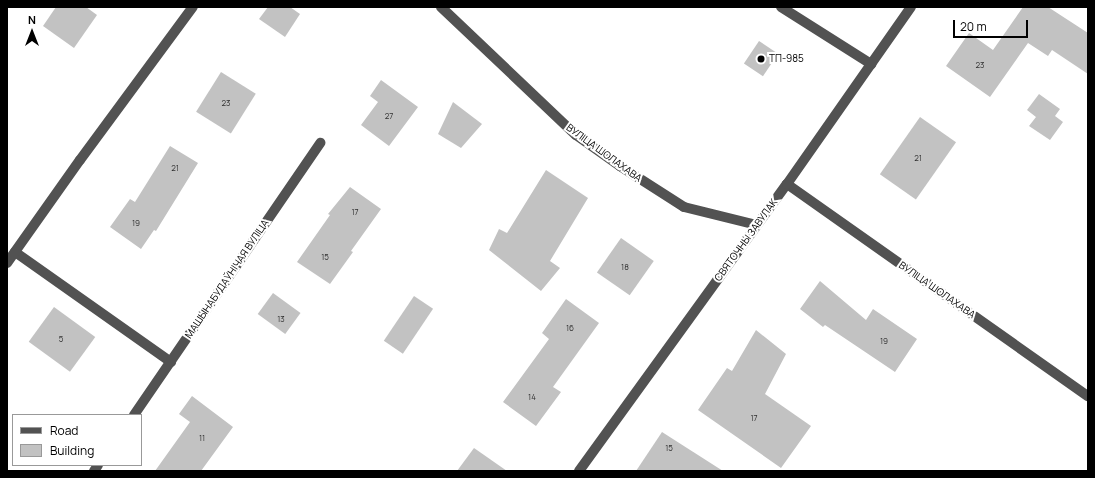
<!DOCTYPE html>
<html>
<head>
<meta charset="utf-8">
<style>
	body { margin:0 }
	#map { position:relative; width:1095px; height:478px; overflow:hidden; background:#fff; font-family:Manrope,sans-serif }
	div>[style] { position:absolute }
	.building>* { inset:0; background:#c2c2c2; transform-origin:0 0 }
	.minor>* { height:10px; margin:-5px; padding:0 5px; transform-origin:5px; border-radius:5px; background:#525252 }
	.dots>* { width:11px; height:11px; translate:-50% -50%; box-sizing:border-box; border:2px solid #fff; border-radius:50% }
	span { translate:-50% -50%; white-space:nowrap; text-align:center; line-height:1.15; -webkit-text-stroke:4px #fff; paint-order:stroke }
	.number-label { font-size:8px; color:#303030 }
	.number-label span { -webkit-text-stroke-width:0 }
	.poi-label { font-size:10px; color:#000 }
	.left { translate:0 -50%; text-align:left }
	.street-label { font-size:10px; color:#000 }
	.frame { position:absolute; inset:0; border:8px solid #000; pointer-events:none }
	.legend { position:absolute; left:12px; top:414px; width:130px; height:52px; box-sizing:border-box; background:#fff; border:1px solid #999; margin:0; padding:5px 7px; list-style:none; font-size:12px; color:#000 }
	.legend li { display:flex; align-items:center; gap:8px; height:20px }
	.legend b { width:20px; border:1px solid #999 }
	.north { position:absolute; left:12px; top:12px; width:40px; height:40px; -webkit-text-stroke:3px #fff; paint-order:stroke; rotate:0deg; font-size:11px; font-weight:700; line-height:16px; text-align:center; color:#000 }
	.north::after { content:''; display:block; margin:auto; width:14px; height:18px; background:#000; clip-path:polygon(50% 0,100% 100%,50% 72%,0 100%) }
	.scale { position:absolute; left:953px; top:20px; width:75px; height:18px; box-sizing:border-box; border:2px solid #000; border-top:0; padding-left:5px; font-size:12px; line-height:14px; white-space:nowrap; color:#000; -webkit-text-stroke:3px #fff; paint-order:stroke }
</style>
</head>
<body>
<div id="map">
	<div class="building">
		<div style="clip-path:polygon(56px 7px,86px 7px,97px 15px,74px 48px,43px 26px)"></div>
		<div style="clip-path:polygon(268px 7px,290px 7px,300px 14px,285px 37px,259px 19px)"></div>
		<div style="clip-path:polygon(1023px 7px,1048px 7px,1088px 33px,1088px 74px,1052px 50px,1048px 56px,1028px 43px,990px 97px,946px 66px,969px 33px,993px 50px)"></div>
		<div style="left:759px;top:41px;width:23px;height:27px;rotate:34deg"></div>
		<div style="left:221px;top:72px;width:41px;height:47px;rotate:32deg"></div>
		<div style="clip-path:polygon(381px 80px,418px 107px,389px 146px,361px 125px,378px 102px,370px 96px)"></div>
		<div style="clip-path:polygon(1039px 94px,1060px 109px,1055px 116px,1063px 122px,1050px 140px,1029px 126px,1036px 117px,1027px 110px)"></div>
		<div style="clip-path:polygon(453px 102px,482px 124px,461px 148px,438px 134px)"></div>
		<div style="left:920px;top:117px;width:44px;height:70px;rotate:35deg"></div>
		<div style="clip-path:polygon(170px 146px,198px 163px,156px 231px,154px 230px,141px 249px,110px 227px,130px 199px,135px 202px)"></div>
		<div style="clip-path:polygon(546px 170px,588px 198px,550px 261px,560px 268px,541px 291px,489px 250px,499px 229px,507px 233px)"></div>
		<div style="clip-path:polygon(350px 187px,381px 209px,351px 251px,353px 252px,330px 284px,297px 262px,330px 215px,328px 214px)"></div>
		<div style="left:621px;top:238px;width:40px;height:42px;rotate:35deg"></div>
		<div style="clip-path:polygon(820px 281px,866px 320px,873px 309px,917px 339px,895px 372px,825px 325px,823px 327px,800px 309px)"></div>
		<div style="left:273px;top:293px;width:34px;height:26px;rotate:36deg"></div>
		<div style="left:414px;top:296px;width:23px;height:54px;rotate:34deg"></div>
		<div style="clip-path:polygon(566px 299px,599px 323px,553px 387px,561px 392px,536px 426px,503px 402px,549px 339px,542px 333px)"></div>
		<div style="left:54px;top:307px;width:51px;height:43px;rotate:36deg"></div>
		<div style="clip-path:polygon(756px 330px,786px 354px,765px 394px,811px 426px,781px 468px,698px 410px,727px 368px,732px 371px)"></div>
		<div style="clip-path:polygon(192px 396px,233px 427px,201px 471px,155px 471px,190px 422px,179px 414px)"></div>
		<div style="clip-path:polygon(662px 432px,723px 471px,636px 471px)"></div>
		<div style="clip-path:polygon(474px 448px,507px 471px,457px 471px)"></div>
	</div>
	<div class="minor">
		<div style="left:441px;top:7px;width:186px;rotate:43.5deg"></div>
		<div style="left:576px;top:135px;width:54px;rotate:35.2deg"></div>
		<div style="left:620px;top:166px;width:76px;rotate:32.6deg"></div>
		<div style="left:684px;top:207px;width:75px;rotate:13.9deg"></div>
		<div style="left:781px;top:7px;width:107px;rotate:32.3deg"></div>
		<div style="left:787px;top:184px;width:368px;rotate:35.2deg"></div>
		<div style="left:15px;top:252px;width:191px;rotate:35.2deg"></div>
		<div style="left:7px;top:263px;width:126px;rotate:-54.7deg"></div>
		<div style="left:80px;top:160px;width:190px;rotate:-53.6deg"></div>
		<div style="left:134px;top:415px;width:330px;rotate:-55.6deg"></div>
		<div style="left:94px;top:471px;width:7px;rotate:-56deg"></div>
		<div style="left:579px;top:471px;width:354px;rotate:-54.1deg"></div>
		<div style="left:787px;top:184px;width:216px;rotate:-55deg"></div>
	</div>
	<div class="dots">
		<div style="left:761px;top:59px;background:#000"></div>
	</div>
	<div class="number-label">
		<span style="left:980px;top:65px">23</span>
		<span style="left:226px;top:103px">23</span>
		<span style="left:389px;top:116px">27</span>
		<span style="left:918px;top:158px">21</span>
		<span style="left:175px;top:168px">21</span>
		<span style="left:355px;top:212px">17</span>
		<span style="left:136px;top:223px">19</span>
		<span style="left:325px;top:257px">15</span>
		<span style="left:625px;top:267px">18</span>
		<span style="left:281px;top:319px">13</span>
		<span style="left:570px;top:328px">16</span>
		<span style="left:61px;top:339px">5</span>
		<span style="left:884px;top:341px">19</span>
		<span style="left:532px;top:397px">14</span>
		<span style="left:754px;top:418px">17</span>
		<span style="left:202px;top:438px">11</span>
		<span style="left:669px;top:448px">15</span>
	</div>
	<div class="poi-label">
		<span class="left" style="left:769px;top:59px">ТП-985</span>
	</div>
	<div class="street-label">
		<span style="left:604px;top:153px;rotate:36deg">ВУЛІЦА ШОЛАХАВА</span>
		<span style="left:746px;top:240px;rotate:-54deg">СВЯТОЧНЫ ЗАВУЛАК</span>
		<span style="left:227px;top:279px;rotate:-56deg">МАШЫНАБУДАЎНІЧАЯ ВУЛІЦА</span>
		<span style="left:937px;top:290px;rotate:35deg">ВУЛІЦА ШОЛАХАВА</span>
	</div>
	<div class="frame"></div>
	<ul class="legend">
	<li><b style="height:5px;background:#525252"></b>Road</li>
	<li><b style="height:11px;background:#c2c2c2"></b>Building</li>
	</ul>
	<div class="north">N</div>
	<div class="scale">20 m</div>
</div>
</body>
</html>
